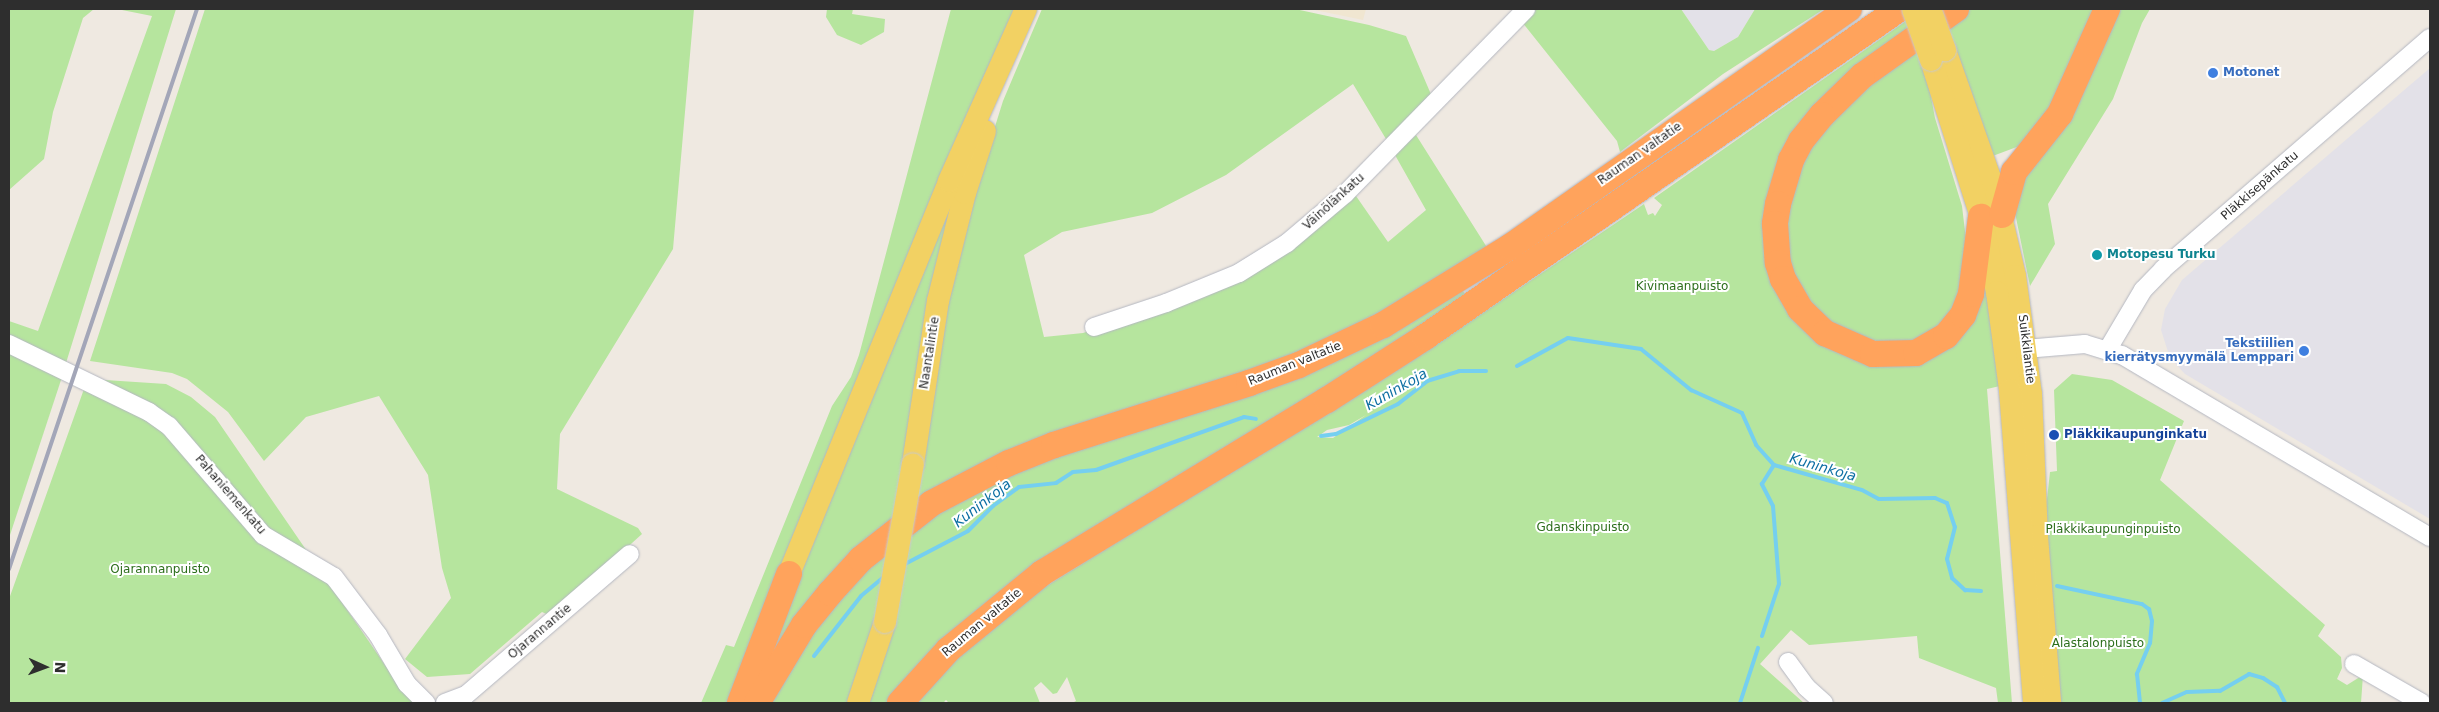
<!DOCTYPE html>
<html>
<head>
<meta charset="utf-8">
<style>
	body { margin:0 }
	#map { position:relative; width:2439px; height:712px; overflow:hidden; background:#efe9e1; font-family:"DejaVu Sans",sans-serif }
	div>[style] { position:absolute }
	.industrial>* { inset:0; background:#e3e1e8 }
	.education>* { inset:0; background:#f0e6d1 }
	.green>* { inset:0; background:#b6e59e }
	.stream>* { height:4px; margin:-2px; padding:0 2px; transform-origin:2px; border-radius:2px; background:#75cff0 }
	.roads { filter:drop-shadow(0 0 1px #b4b7c1) drop-shadow(0 0 1px #b4b7c1) }
	.minor>* { height:18px; margin:-9px; padding:0 9px; transform-origin:9px; border-radius:9px; background:#fff }
	.major>* { height:22px; margin:-11px; padding:0 11px; transform-origin:11px; border-radius:11px; background:#f2d163 }
	.highway>* { height:26px; margin:-13px; padding:0 13px; transform-origin:13px; border-radius:13px; background:#ffa35c }
	.rail>* { height:4px; margin:-2px; padding:0 2px; transform-origin:2px; border-radius:2px; background:#a3a6b8 }
	.bridges { filter:drop-shadow(0 0 1px #c9c9c9) drop-shadow(0 0 1px #c9c9c9) }
	.major-bridge>* { height:22px; margin:-11px; padding:0 11px; transform-origin:11px; border-radius:11px; background:#f2d163 }
	.dots>* { width:14px; height:14px; translate:-50% -50%; box-sizing:border-box; border:2px solid #fff; border-radius:50% }
	span { translate:-50% -50%; white-space:nowrap; text-align:center; line-height:1.15; -webkit-text-stroke:4px #fff; paint-order:stroke }
	.shop-label { font-size:12px; color:#366cbe; font-weight:700 }
	.left { translate:0 -50%; text-align:left }
	.right { translate:-100% -50%; text-align:right }
	.street-label { font-size:12px; color:#2e2e2e }
	.culture-label { font-size:12px; color:#0d838f; font-weight:700 }
	.park-label { font-size:12px; color:#2c6e1b }
	.transit-label { font-size:12px; color:#164399; font-weight:700 }
	.water-label { font-size:14px; color:#0d6fa3; font-style:italic }
	.frame { position:absolute; inset:0; border:10px solid #2e2e2e; pointer-events:none }
	.north { position:absolute; left:20px; top:642px; width:50px; height:50px; -webkit-text-stroke:4px #fff; paint-order:stroke; rotate:92deg; font-size:14px; font-weight:700; line-height:20px; text-align:center; color:#2e2e2e }
	.north::after { content:''; display:block; margin:auto; width:18px; height:22px; background:#2e2e2e; clip-path:polygon(50% 0,100% 100%,50% 72%,0 100%) }
</style>
</head>
<body>
<div id="map">
	<div class="industrial">
		<div style="clip-path:polygon(1681px 9px,1755px 9px,1738px 37px,1714px 51px,1709px 50px)"></div>
		<div style="clip-path:polygon(2430px 68px,2430px 519px,2185px 374px,2170px 358px,2161px 330px,2165px 309px,2182px 280px)"></div>
	</div>
	<div class="education">
		<div style="clip-path:polygon(1310px 9px,1366px 9px,1363px 20px)"></div>
	</div>
	<div class="green">
		<div style="clip-path:polygon(9px 9px,94px 9px,83px 18px,53px 112px,44px 159px,9px 190px)"></div>
		<div style="clip-path:polygon(117px 9px,176px 9px,66px 363px,9px 336px,9px 321px,38px 331px,152px 16px)"></div>
		<div style="clip-path:polygon(205px 9px,694px 9px,673px 249px,560px 434px,557px 489px,638px 528px,642px 534px,551px 616px,542px 612px,470px 674px,427px 677px,405px 659px,451px 598px,442px 568px,428px 475px,379px 396px,306px 417px,264px 461px,228px 412px,187px 379px,172px 373px,90px 361px)"></div>
		<div style="clip-path:polygon(827px 9px,853px 9px,852px 14px,885px 19px,884px 32px,861px 45px,837px 35px,826px 17px)"></div>
		<div style="clip-path:polygon(951px 9px,1014px 9px,729px 703px,701px 703px,726px 645px,734px 647px,832px 406px,851px 377px,859px 355px)"></div>
		<div style="clip-path:polygon(1042px 9px,1295px 9px,1369px 25px,1406px 36px,1433px 99px,1386px 139px,1353px 84px,1226px 175px,1152px 213px,1062px 232px,1024px 255px,1044px 337px,1083px 333px,1205px 292px,1356px 196px,1388px 242px,1426px 210px,1395px 155px,1416px 135px,1488px 249px,1368px 321px,1305px 353px,919px 502px,920px 465px,947px 304px,977px 184px,1003px 101px)"></div>
		<div style="clip-path:polygon(1533px 9px,1681px 9px,1709px 50px,1714px 51px,1738px 37px,1755px 9px,1824px 9px,1723px 74px,1620px 152px,1617px 141px,1522px 22px)"></div>
		<div style="clip-path:polygon(1971px 9px,2100px 9px,2066px 88px,2022px 145px,1990px 157px,1944px 27px)"></div>
		<div style="clip-path:polygon(2116px 9px,2150px 9px,2142px 23px,2113px 99px,2048px 204px,2055px 244px,2030px 286px,2014px 208px,2017px 183px)"></div>
		<div style="clip-path:polygon(evenodd,1906px 21px,1911px 31px,1778px 176px,1796px 312px,1917px 358px,1984px 266px,2000px 386px,1987px 389px,2012px 703px,1998px 703px,1996px 688px,1919px 658px,1917px 636px,1809px 645px,1791px 630px,1760px 664px,1804px 703px,1072px 703px,1076px 701px,1067px 677px,1057px 693px,1053px 694px,1041px 682px,1034px 688px,1040px 703px,949px 703px,946px 700px,943px 703px,915px 703px,936px 679px,1014px 606px,1422px 354px,1644px 204px,1648px 215px,1653px 213px,1655px 216px,1662px 205px,1654px 198px,1906px 21px,1366px 415px,1333px 438px,1317px 437px,1327px 430px,1349px 425px,1366px 415px)"></div>
		<div style="clip-path:polygon(1915px 47px,1928px 81px,1935px 118px,1962px 206px,1967px 248px,1964px 283px,1945px 324px,1905px 347px,1843px 334px,1800px 295px,1785px 253px,1791px 182px,1823px 126px)"></div>
		<div style="clip-path:polygon(957px 187px,896px 517px,776px 653px,766px 648px)"></div>
		<div style="clip-path:polygon(1463px 291px,1468px 298px,1178px 480px,888px 703px,866px 703px,910px 533px,969px 491px)"></div>
		<div style="clip-path:polygon(9px 351px,62px 377px,9px 538px)"></div>
		<div style="clip-path:polygon(2072px 374px,2112px 380px,2184px 421px,2160px 480px,2325px 625px,2318px 636px,2341px 657px,2342px 668px,2337px 679px,2347px 685px,2363px 675px,2361px 703px,2055px 703px,2045px 517px,2050px 472px,2057px 471px,2054px 390px)"></div>
		<div style="clip-path:polygon(105px 380px,166px 384px,191px 397px,215px 417px,396px 681px,419px 703px,9px 703px,9px 599px,84px 389px)"></div>
		<div style="clip-path:polygon(893px 538px,885px 584px,851px 703px,763px 703px,791px 655px)"></div>
	</div>
	<div class="stream">
		<div style="left:1517px;top:366px;width:58px;rotate:-28.8deg"></div>
		<div style="left:1568px;top:338px;width:74px;rotate:8.6deg"></div>
		<div style="left:1641px;top:349px;width:65px;rotate:39.4deg"></div>
		<div style="left:1691px;top:390px;width:56px;rotate:24.3deg"></div>
		<div style="left:1742px;top:413px;width:35px;rotate:66deg"></div>
		<div style="left:1756px;top:445px;width:27px;rotate:48deg"></div>
		<div style="left:1774px;top:465px;width:91px;rotate:15.9deg"></div>
		<div style="left:1862px;top:490px;width:19px;rotate:28deg"></div>
		<div style="left:1879px;top:499px;width:56px;rotate:-1deg"></div>
		<div style="left:1935px;top:498px;width:13px;rotate:23deg"></div>
		<div style="left:1947px;top:503px;width:25px;rotate:72deg"></div>
		<div style="left:1955px;top:527px;width:33px;rotate:104deg"></div>
		<div style="left:1947px;top:559px;width:20px;rotate:75deg"></div>
		<div style="left:1952px;top:578px;width:18px;rotate:43deg"></div>
		<div style="left:1965px;top:590px;width:16px;rotate:4deg"></div>
		<div style="left:1321px;top:436px;width:15px;rotate:-8deg"></div>
		<div style="left:1336px;top:434px;width:69px;rotate:-25.8deg"></div>
		<div style="left:1398px;top:404px;width:37px;rotate:-38deg"></div>
		<div style="left:1427px;top:381px;width:34px;rotate:-17deg"></div>
		<div style="left:1459px;top:371px;width:27px"></div>
		<div style="left:903px;top:565px;width:73px;rotate:-27.6deg"></div>
		<div style="left:968px;top:531px;width:35px;rotate:-45deg"></div>
		<div style="left:993px;top:506px;width:32px;rotate:-36deg"></div>
		<div style="left:1019px;top:487px;width:37px;rotate:-6deg"></div>
		<div style="left:1056px;top:483px;width:20px;rotate:-33deg"></div>
		<div style="left:1073px;top:472px;width:23px;rotate:-5deg"></div>
		<div style="left:1096px;top:470px;width:157px;rotate:-19.7deg"></div>
		<div style="left:1244px;top:417px;width:12px;rotate:9deg"></div>
		<div style="left:2057px;top:586px;width:87px;rotate:12deg"></div>
		<div style="left:2142px;top:604px;width:9px;rotate:36deg"></div>
		<div style="left:2149px;top:609px;width:12px;rotate:76deg"></div>
		<div style="left:2152px;top:621px;width:22px;rotate:95deg"></div>
		<div style="left:2150px;top:643px;width:34px;rotate:113deg"></div>
		<div style="left:2137px;top:674px;width:29px;rotate:84deg"></div>
		<div style="left:1762px;top:636px;width:55px;rotate:-71.9deg"></div>
		<div style="left:1779px;top:584px;width:78px;rotate:-94.4deg"></div>
		<div style="left:1773px;top:506px;width:25px;rotate:-117deg"></div>
		<div style="left:1762px;top:484px;width:22px;rotate:-58deg"></div>
		<div style="left:814px;top:656px;width:76px;rotate:-51.9deg"></div>
		<div style="left:861px;top:596px;width:30px;rotate:-40deg"></div>
		<div style="left:1740px;top:703px;width:58px;rotate:-71.9deg"></div>
		<div style="left:2162px;top:703px;width:27px;rotate:-24deg"></div>
		<div style="left:2187px;top:692px;width:33px;rotate:-2deg"></div>
		<div style="left:2220px;top:691px;width:34px;rotate:-30deg"></div>
		<div style="left:2249px;top:674px;width:15px;rotate:16deg"></div>
		<div style="left:2263px;top:678px;width:17px;rotate:33deg"></div>
		<div style="left:2277px;top:687px;width:18px;rotate:63deg"></div>
	</div>
	<div class="roads">
		<div class="minor">
			<div style="left:1094px;top:327px;width:76px;rotate:-18.4deg"></div>
			<div style="left:1166px;top:303px;width:79px;rotate:-22.3deg"></div>
			<div style="left:1239px;top:273px;width:57px;rotate:-32deg"></div>
			<div style="left:1287px;top:243px;width:76px;rotate:-40.2deg"></div>
			<div style="left:1345px;top:194px;width:259px;rotate:-45.6deg"></div>
			<div style="left:9px;top:344px;width:156px;rotate:25.9deg"></div>
			<div style="left:149px;top:412px;width:24px;rotate:35deg"></div>
			<div style="left:169px;top:426px;width:144px;rotate:49.2deg"></div>
			<div style="left:263px;top:535px;width:82px;rotate:30.6deg"></div>
			<div style="left:334px;top:577px;width:73px;rotate:52.8deg"></div>
			<div style="left:378px;top:635px;width:57px;rotate:59.4deg"></div>
			<div style="left:407px;top:684px;width:27px;rotate:45deg"></div>
			<div style="left:2108px;top:349px;width:69px;rotate:-59.3deg"></div>
			<div style="left:2143px;top:290px;width:29px;rotate:-46deg"></div>
			<div style="left:2163px;top:269px;width:353px;rotate:-40.9deg"></div>
			<div style="left:2013px;top:350px;width:72px;rotate:-4.8deg"></div>
			<div style="left:2085px;top:344px;width:39px;rotate:17deg"></div>
			<div style="left:2122px;top:355px;width:358px;rotate:30.6deg"></div>
			<div style="left:1788px;top:662px;width:31px;rotate:54deg"></div>
			<div style="left:1806px;top:687px;width:24px;rotate:42deg"></div>
			<div style="left:2354px;top:664px;width:78px;rotate:29.8deg"></div>
			<div style="left:445px;top:703px;width:22px;rotate:-21deg"></div>
			<div style="left:466px;top:695px;width:216px;rotate:-40.7deg"></div>
		</div>
		<div class="major">
			<div style="left:1945px;top:50px;width:154px;rotate:70.6deg"></div>
			<div style="left:1996px;top:195px;width:83px;rotate:76.8deg"></div>
			<div style="left:2015px;top:276px;width:119px;rotate:82.3deg"></div>
			<div style="left:2031px;top:394px;width:142px;rotate:87.6deg"></div>
			<div style="left:2037px;top:536px;width:168px;rotate:85.5deg"></div>
			<div style="left:1931px;top:60px;width:165px;rotate:72.3deg"></div>
			<div style="left:1981px;top:217px;width:77px;rotate:78deg"></div>
			<div style="left:1997px;top:292px;width:99px;rotate:82.4deg"></div>
			<div style="left:2010px;top:390px;width:314px;rotate:85.6deg"></div>
			<div style="left:913px;top:464px;width:165px;rotate:-81.3deg"></div>
			<div style="left:938px;top:301px;width:111px;rotate:-76deg"></div>
			<div style="left:965px;top:193px;width:65px;rotate:-72.1deg"></div>
			<div style="left:789px;top:574px;width:424px;rotate:-67.8deg"></div>
			<div style="left:949px;top:181px;width:188px;rotate:-65.9deg"></div>
			<div style="left:858px;top:703px;width:85px;rotate:-71.6deg"></div>
		</div>
		<div class="highway">
			<div style="left:1956px;top:9px;width:115px;rotate:144.5deg"></div>
			<div style="left:1862px;top:76px;width:56px;rotate:135.7deg"></div>
			<div style="left:1822px;top:115px;width:33px;rotate:129deg"></div>
			<div style="left:1801px;top:141px;width:21px;rotate:118deg"></div>
			<div style="left:1791px;top:160px;width:46px;rotate:106.5deg"></div>
			<div style="left:1778px;top:204px;width:20px;rotate:99deg"></div>
			<div style="left:1775px;top:224px;width:39px;rotate:86deg"></div>
			<div style="left:1778px;top:263px;width:17px;rotate:73deg"></div>
			<div style="left:1783px;top:279px;width:34px;rotate:60deg"></div>
			<div style="left:1800px;top:309px;width:35px;rotate:44deg"></div>
			<div style="left:1825px;top:333px;width:52px;rotate:23.6deg"></div>
			<div style="left:1873px;top:354px;width:43px;rotate:-1.3deg"></div>
			<div style="left:1916px;top:353px;width:34px;rotate:-30deg"></div>
			<div style="left:1946px;top:336px;width:27px;rotate:-51deg"></div>
			<div style="left:1963px;top:315px;width:22px;rotate:-69deg"></div>
			<div style="left:1971px;top:294px;width:78px;rotate:-82.6deg"></div>
			<div style="left:2002px;top:215px;width:45px;rotate:-74.4deg"></div>
			<div style="left:2014px;top:172px;width:74px;rotate:-51.6deg"></div>
			<div style="left:2060px;top:114px;width:115px;rotate:-65.9deg"></div>
			<div style="left:740px;top:703px;width:138px;rotate:-69.2deg"></div>
			<div style="left:757px;top:703px;width:91px;rotate:-58.9deg"></div>
			<div style="left:804px;top:625px;width:41px;rotate:-50.9deg"></div>
			<div style="left:830px;top:593px;width:46px;rotate:-47.6deg"></div>
			<div style="left:861px;top:559px;width:90px;rotate:-38.3deg"></div>
			<div style="left:932px;top:503px;width:87px;rotate:-27.5deg"></div>
			<div style="left:1009px;top:463px;width:48px;rotate:-21.8deg"></div>
			<div style="left:1054px;top:445px;width:205px;rotate:-17.6deg"></div>
			<div style="left:1249px;top:383px;width:53px;rotate:-19.8deg"></div>
			<div style="left:1299px;top:365px;width:93px;rotate:-25.5deg"></div>
			<div style="left:1383px;top:325px;width:149px;rotate:-31.6deg"></div>
			<div style="left:1510px;top:247px;width:414px;rotate:-35.1deg"></div>
			<div style="left:900px;top:703px;width:72px;rotate:-47.8deg"></div>
			<div style="left:948px;top:650px;width:122px;rotate:-39.3deg"></div>
			<div style="left:1042px;top:573px;width:333px;rotate:-31.3deg"></div>
			<div style="left:1327px;top:400px;width:117px;rotate:-32.7deg"></div>
			<div style="left:1425px;top:337px;width:576px;rotate:-34.68deg"></div>
		</div>
	</div>
	<div class="rail">
		<div style="left:9px;top:569px;width:591px;rotate:-71.44deg"></div>
	</div>
	<div class="bridges">
		<div class="major-bridge">
			<div style="left:1913px;top:9px;width:54px;rotate:70.6deg"></div>
			<div style="left:1930px;top:9px;width:44px;rotate:69.9deg"></div>
			<div style="left:885px;top:622px;width:160px;rotate:-80deg"></div>
		</div>
	</div>
	<div class="dots">
		<div style="left:2213px;top:73px;background:#3f7fe0"></div>
		<div style="left:2097px;top:255px;background:#0f9aa8"></div>
		<div style="left:2304px;top:351px;background:#3f7fe0"></div>
		<div style="left:2054px;top:435px;background:#1a4fb4"></div>
	</div>
	<div class="shop-label">
		<span class="left" style="left:2223px;top:73px">Motonet</span>
		<span class="right" style="left:2294px;top:351px">Tekstiilien<br>kierrätysmyymälä Lemppari</span>
	</div>
	<div class="street-label">
		<span style="left:1640px;top:154px;rotate:-35deg">Rauman valtatie</span>
		<span style="left:2260px;top:186px;rotate:-41deg">Pläkkisepänkatu</span>
		<span style="left:1334px;top:202px;rotate:-42deg">Väinölänkatu</span>
		<span style="left:2026px;top:349px;rotate:83deg">Suikkilantie</span>
		<span style="left:930px;top:353px;rotate:-81deg">Naantalintie</span>
		<span style="left:1295px;top:364px;rotate:-22deg">Rauman valtatie</span>
		<span style="left:230px;top:495px;rotate:49deg">Pahaniemenkatu</span>
		<span style="left:982px;top:623px;rotate:-40deg">Rauman valtatie</span>
		<span style="left:540px;top:632px;rotate:-40deg">Ojarannantie</span>
	</div>
	<div class="culture-label">
		<span class="left" style="left:2107px;top:255px">Motopesu Turku</span>
	</div>
	<div class="park-label">
		<span style="left:1682px;top:287px">Kivimaanpuisto</span>
		<span style="left:1583px;top:528px">Gdanskinpuisto</span>
		<span style="left:2113px;top:530px">Pläkkikaupunginpuisto</span>
		<span style="left:160px;top:570px">Ojarannanpuisto</span>
		<span style="left:2098px;top:644px">Alastalonpuisto</span>
	</div>
	<div class="transit-label">
		<span class="left" style="left:2064px;top:435px">Pläkkikaupunginkatu</span>
	</div>
	<div class="water-label">
		<span style="left:1396px;top:389px;rotate:-30deg">Kuninkoja</span>
		<span style="left:1823px;top:467px;rotate:16deg">Kuninkoja</span>
		<span style="left:982px;top:503px;rotate:-38deg">Kuninkoja</span>
	</div>
	<div class="frame"></div>
	<div class="north">N</div>
</div>
</body>
</html>
